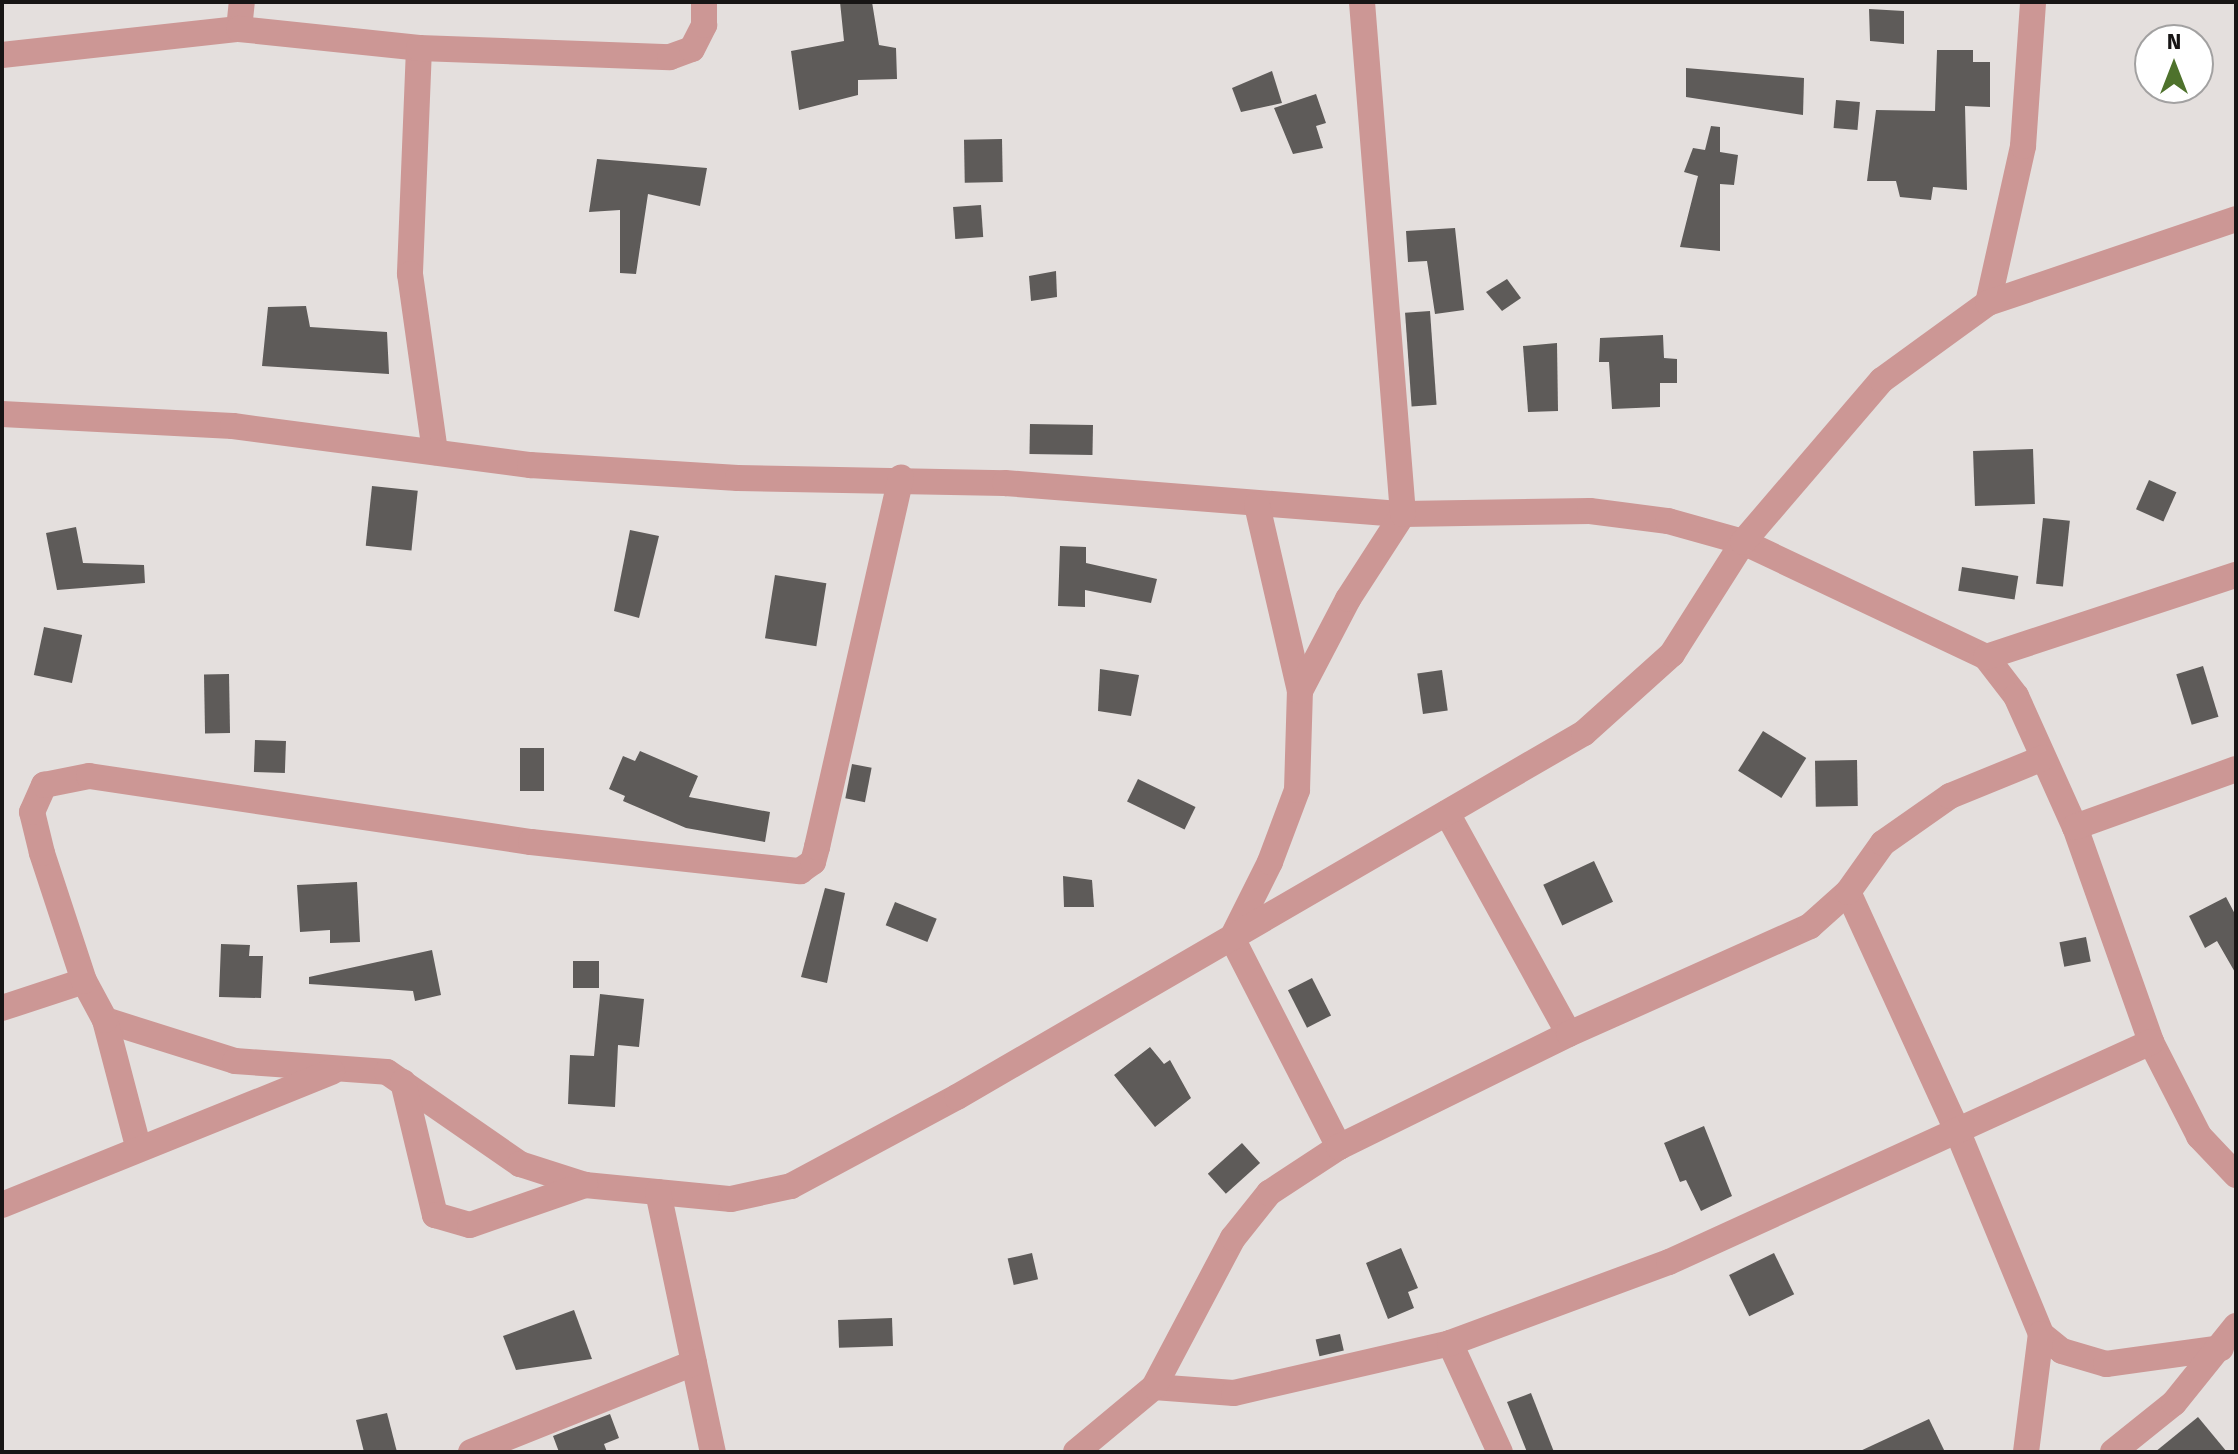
<!DOCTYPE html>
<html>
<head>
<meta charset="utf-8">
<style>
	body { margin:0 }
	#map { position:relative; width:2238px; height:1454px; overflow:hidden; background:#e4dfdd; font-family:"Fira Sans",sans-serif }
	div>[style] { position:absolute }
	.building>* { inset:0; background:#5e5b59; transform-origin:0 0 }
	.street>* { height:26px; margin:-13px; padding:0 13px; transform-origin:13px; border-radius:13px; background:#cc9795 }
	span { translate:-50% -50%; white-space:nowrap; text-align:center; line-height:1.15; -webkit-text-stroke:8px #fff; paint-order:stroke }
	.frame { position:absolute; inset:0; border:4px solid #171515; pointer-events:none }
	.north { position:absolute; left:2134px; top:24px; width:80px; height:80px; box-sizing:border-box; background:#fff; border:2px solid #a2a1a1; border-radius:50%; rotate:0deg; font-size:22px; font-weight:700; line-height:32px; text-align:center; color:#171515 }
	.north::after { content:''; display:block; margin:auto; width:28px; height:36px; background:#4e722c; clip-path:polygon(50% 0,100% 100%,50% 72%,0 100%) }
</style>
</head>
<body>
<div id="map">
	<div class="building">
		<div style="clip-path:polygon(840px 2px,872px 2px,879px 45px,896px 48px,897px 79px,858px 80px,858px 95px,799px 110px,791px 51px,844px 41px)"></div>
		<div style="clip-path:polygon(1869px 9px,1904px 11px,1904px 44px,1870px 41px)"></div>
		<div style="clip-path:polygon(1937px 50px,1973px 50px,1973px 62px,1990px 62px,1990px 107px,1965px 106px,1967px 190px,1933px 187px,1931px 200px,1900px 197px,1896px 181px,1867px 181px,1876px 110px,1935px 111px)"></div>
		<div style="clip-path:polygon(1686px 68px,1804px 78px,1803px 115px,1686px 97px)"></div>
		<div style="clip-path:polygon(1272px 71px,1282px 103px,1241px 112px,1232px 88px)"></div>
		<div style="clip-path:polygon(1316px 94px,1326px 123px,1316px 126px,1323px 148px,1293px 154px,1274px 108px)"></div>
		<div style="left:1836px;top:100px;width:24px;height:28px;rotate:5deg"></div>
		<div style="clip-path:polygon(1711px 126px,1720px 127px,1720px 152px,1738px 155px,1734px 185px,1720px 184px,1720px 251px,1680px 247px,1698px 176px,1684px 172px,1693px 148px,1705px 150px)"></div>
		<div style="left:1002px;top:139px;width:43px;height:38px;rotate:89deg"></div>
		<div style="clip-path:polygon(597px 159px,707px 168px,700px 206px,648px 194px,636px 274px,620px 273px,620px 210px,589px 212px)"></div>
		<div style="left:981px;top:205px;width:32px;height:28px;rotate:86deg"></div>
		<div style="clip-path:polygon(1455px 228px,1464px 310px,1435px 314px,1427px 261px,1408px 262px,1406px 231px)"></div>
		<div style="clip-path:polygon(1056px 271px,1057px 297px,1031px 301px,1029px 276px)"></div>
		<div style="clip-path:polygon(1507px 279px,1521px 298px,1502px 311px,1486px 292px)"></div>
		<div style="clip-path:polygon(306px 306px,310px 327px,387px 332px,389px 374px,262px 366px,268px 307px)"></div>
		<div style="left:1430px;top:311px;width:94px;height:25px;rotate:86deg"></div>
		<div style="clip-path:polygon(1663px 335px,1664px 358px,1677px 359px,1677px 383px,1660px 383px,1660px 407px,1612px 409px,1609px 362px,1599px 362px,1600px 338px)"></div>
		<div style="clip-path:polygon(1557px 343px,1558px 411px,1528px 412px,1523px 346px)"></div>
		<div style="left:1030px;top:424px;width:63px;height:30px;rotate:1deg"></div>
		<div style="left:2033px;top:449px;width:55px;height:60px;rotate:88deg"></div>
		<div style="left:2149px;top:480px;width:30px;height:32px;rotate:24deg"></div>
		<div style="left:372px;top:486px;width:46px;height:60px;rotate:6deg"></div>
		<div style="left:2043px;top:518px;width:27px;height:66px;rotate:6deg"></div>
		<div style="clip-path:polygon(76px 527px,83px 563px,144px 565px,145px 583px,57px 590px,46px 533px)"></div>
		<div style="clip-path:polygon(630px 530px,659px 536px,639px 618px,614px 611px)"></div>
		<div style="clip-path:polygon(1060px 546px,1086px 547px,1086px 563px,1157px 579px,1151px 603px,1085px 590px,1085px 607px,1058px 606px)"></div>
		<div style="left:1962px;top:567px;width:57px;height:24px;rotate:9deg"></div>
		<div style="left:775px;top:575px;width:52px;height:64px;rotate:9deg"></div>
		<div style="left:44px;top:627px;width:39px;height:49px;rotate:12deg"></div>
		<div style="left:2203px;top:666px;width:53px;height:28px;rotate:73deg"></div>
		<div style="clip-path:polygon(1100px 669px,1139px 675px,1131px 716px,1098px 711px)"></div>
		<div style="left:1442px;top:670px;width:41px;height:25px;rotate:82deg"></div>
		<div style="left:229px;top:674px;width:59px;height:25px;rotate:89deg"></div>
		<div style="left:1763px;top:731px;width:51px;height:47px;rotate:32deg"></div>
		<div style="left:255px;top:740px;width:31px;height:32px;rotate:2deg"></div>
		<div style="left:520px;top:748px;width:24px;height:43px"></div>
		<div style="clip-path:polygon(640px 751px,698px 776px,689px 797px,770px 812px,765px 842px,686px 828px,623px 801px,625px 796px,609px 789px,623px 756px,635px 761px)"></div>
		<div style="left:1857px;top:760px;width:46px;height:42px;rotate:89deg"></div>
		<div style="left:852px;top:764px;width:20px;height:35px;rotate:11deg"></div>
		<div style="left:1138px;top:779px;width:64px;height:25px;rotate:26deg"></div>
		<div style="left:1594px;top:861px;width:45px;height:56px;rotate:65deg"></div>
		<div style="clip-path:polygon(1063px 876px,1092px 880px,1094px 907px,1064px 907px)"></div>
		<div style="clip-path:polygon(357px 882px,360px 942px,330px 943px,330px 930px,300px 932px,297px 885px)"></div>
		<div style="clip-path:polygon(825px 888px,845px 893px,827px 983px,801px 977px)"></div>
		<div style="clip-path:polygon(2226px 897px,2236px 916px,2236px 974px,2217px 941px,2205px 948px,2189px 916px)"></div>
		<div style="left:895px;top:902px;width:45px;height:25px;rotate:22deg"></div>
		<div style="left:2086px;top:937px;width:25px;height:27px;rotate:79deg"></div>
		<div style="clip-path:polygon(221px 944px,250px 945px,249px 956px,263px 956px,261px 998px,219px 997px)"></div>
		<div style="clip-path:polygon(432px 950px,441px 995px,415px 1001px,413px 991px,309px 984px,309px 977px)"></div>
		<div style="left:573px;top:961px;width:26px;height:27px"></div>
		<div style="left:1312px;top:978px;width:42px;height:27px;rotate:63deg"></div>
		<div style="clip-path:polygon(600px 994px,644px 999px,639px 1047px,618px 1045px,615px 1107px,568px 1104px,570px 1055px,594px 1056px)"></div>
		<div style="clip-path:polygon(1150px 1047px,1164px 1064px,1170px 1060px,1191px 1098px,1155px 1127px,1114px 1075px)"></div>
		<div style="clip-path:polygon(1704px 1126px,1732px 1196px,1701px 1211px,1686px 1180px,1680px 1182px,1664px 1143px)"></div>
		<div style="left:1242px;top:1143px;width:27px;height:46px;rotate:48deg"></div>
		<div style="clip-path:polygon(1401px 1248px,1418px 1288px,1408px 1292px,1414px 1308px,1388px 1319px,1366px 1263px)"></div>
		<div style="left:1032px;top:1253px;width:27px;height:25px;rotate:77deg"></div>
		<div style="left:1774px;top:1253px;width:46px;height:50px;rotate:64deg"></div>
		<div style="clip-path:polygon(574px 1310px,592px 1359px,516px 1370px,503px 1336px)"></div>
		<div style="left:892px;top:1318px;width:28px;height:54px;rotate:88deg"></div>
		<div style="left:1340px;top:1334px;width:17px;height:25px;rotate:77deg"></div>
		<div style="clip-path:polygon(1531px 1393px,1554px 1452px,1527px 1452px,1507px 1402px)"></div>
		<div style="clip-path:polygon(387px 1413px,397px 1452px,364px 1452px,356px 1420px)"></div>
		<div style="clip-path:polygon(610px 1414px,619px 1438px,604px 1444px,607px 1452px,559px 1452px,553px 1436px)"></div>
		<div style="clip-path:polygon(2198px 1417px,2227px 1452px,2155px 1452px)"></div>
		<div style="clip-path:polygon(1929px 1419px,1945px 1452px,1858px 1452px)"></div>
	</div>
	<div class="street">
		<div style="left:239px;top:29px;width:27px;rotate:-84deg"></div>
		<div style="left:419px;top:48px;width:226px;rotate:92.3deg"></div>
		<div style="left:410px;top:274px;width:180px;rotate:82deg"></div>
		<div style="left:2px;top:55px;width:238px;rotate:-6.3deg"></div>
		<div style="left:239px;top:29px;width:181px;rotate:6deg"></div>
		<div style="left:419px;top:48px;width:251px;rotate:2.1deg"></div>
		<div style="left:670px;top:57px;width:23px;rotate:-20deg"></div>
		<div style="left:692px;top:49px;width:27px;rotate:-63deg"></div>
		<div style="left:704px;top:25px;width:23px;rotate:-90deg"></div>
		<div style="left:1988px;top:303px;width:161px;rotate:-77.4deg"></div>
		<div style="left:2023px;top:146px;width:144px;rotate:-86deg"></div>
		<div style="left:2px;top:414px;width:231px;rotate:3deg"></div>
		<div style="left:233px;top:426px;width:300px;rotate:7.5deg"></div>
		<div style="left:530px;top:465px;width:208px;rotate:3.6deg"></div>
		<div style="left:738px;top:478px;width:267px;rotate:1.1deg"></div>
		<div style="left:1005px;top:483px;width:399px;rotate:4.5deg"></div>
		<div style="left:1403px;top:514px;width:187px;rotate:-0.9deg"></div>
		<div style="left:1590px;top:511px;width:79px;rotate:7.3deg"></div>
		<div style="left:1668px;top:521px;width:78px;rotate:15.6deg"></div>
		<div style="left:1743px;top:542px;width:269px;rotate:25.3deg"></div>
		<div style="left:1986px;top:657px;width:49px;rotate:52.4deg"></div>
		<div style="left:2016px;top:696px;width:144px;rotate:65.8deg"></div>
		<div style="left:2075px;top:827px;width:228px;rotate:70.5deg"></div>
		<div style="left:2151px;top:1042px;width:106px;rotate:62.9deg"></div>
		<div style="left:2199px;top:1136px;width:54px;rotate:46.5deg"></div>
		<div style="left:1257px;top:505px;width:191px;rotate:77deg"></div>
		<div style="left:1986px;top:657px;width:263px;rotate:-18.2deg"></div>
		<div style="left:1447px;top:813px;width:252px;rotate:61.1deg"></div>
		<div style="left:2075px;top:827px;width:171px;rotate:-19.8deg"></div>
		<div style="left:1848px;top:892px;width:262px;rotate:65.4deg"></div>
		<div style="left:1957px;top:1130px;width:221px;rotate:67.6deg"></div>
		<div style="left:2041px;top:1334px;width:27px;rotate:39deg"></div>
		<div style="left:2062px;top:1351px;width:46px;rotate:16.5deg"></div>
		<div style="left:2106px;top:1364px;width:116px;rotate:-7.9deg"></div>
		<div style="left:1232px;top:938px;width:85px;rotate:-63.4deg"></div>
		<div style="left:1270px;top:862px;width:77px;rotate:-69.4deg"></div>
		<div style="left:1297px;top:790px;width:99px;rotate:-88.3deg"></div>
		<div style="left:1300px;top:691px;width:104px;rotate:-62.4deg"></div>
		<div style="left:1348px;top:599px;width:101px;rotate:-57.1deg"></div>
		<div style="left:1403px;top:514px;width:514px;rotate:-94.58deg"></div>
		<div style="left:1232px;top:938px;width:235px;rotate:62.9deg"></div>
		<div style="left:2px;top:1008px;width:86px;rotate:-18.2deg"></div>
		<div style="left:105px;top:1020px;width:136px;rotate:17.5deg"></div>
		<div style="left:235px;top:1061px;width:152px;rotate:4.1deg"></div>
		<div style="left:387px;top:1072px;width:162px;rotate:34.7deg"></div>
		<div style="left:520px;top:1164px;width:68px;rotate:17.9deg"></div>
		<div style="left:585px;top:1185px;width:147px;rotate:5.5deg"></div>
		<div style="left:731px;top:1199px;width:61px;rotate:-12.2deg"></div>
		<div style="left:791px;top:1186px;width:188px;rotate:-28.2deg"></div>
		<div style="left:957px;top:1097px;width:725px;rotate:-30.14deg"></div>
		<div style="left:1584px;top:733px;width:118px;rotate:-41.9deg"></div>
		<div style="left:1672px;top:654px;width:133px;rotate:-57.6deg"></div>
		<div style="left:1743px;top:542px;width:213px;rotate:-49.4deg"></div>
		<div style="left:1882px;top:380px;width:131px;rotate:-36deg"></div>
		<div style="left:1988px;top:303px;width:262px;rotate:-18.7deg"></div>
		<div style="left:403px;top:1082px;width:137px;rotate:76.5deg"></div>
		<div style="left:435px;top:1215px;width:36px;rotate:16deg"></div>
		<div style="left:470px;top:1225px;width:122px;rotate:-19.2deg"></div>
		<div style="left:138px;top:1146px;width:130px;rotate:-104.7deg"></div>
		<div style="left:105px;top:1020px;width:44px;rotate:-118.3deg"></div>
		<div style="left:84px;top:981px;width:135px;rotate:-108.2deg"></div>
		<div style="left:42px;top:853px;width:42px;rotate:-103.7deg"></div>
		<div style="left:32px;top:812px;width:30px;rotate:-66deg"></div>
		<div style="left:44px;top:785px;width:46px;rotate:-11.3deg"></div>
		<div style="left:89px;top:776px;width:447px;rotate:8.5deg"></div>
		<div style="left:531px;top:842px;width:271px;rotate:6.2deg"></div>
		<div style="left:800px;top:871px;width:16px;rotate:-35deg"></div>
		<div style="left:813px;top:862px;width:16px;rotate:-75deg"></div>
		<div style="left:817px;top:847px;width:379px;rotate:-77.2deg"></div>
		<div style="left:658px;top:1192px;width:266px;rotate:78.1deg"></div>
		<div style="left:2px;top:1205px;width:356px;rotate:-22deg"></div>
		<div style="left:1450px;top:1343px;width:120px;rotate:65.4deg"></div>
		<div style="left:1154px;top:1387px;width:80px;rotate:4.3deg"></div>
		<div style="left:1234px;top:1393px;width:222px;rotate:-13deg"></div>
		<div style="left:1450px;top:1343px;width:233px;rotate:-20.3deg"></div>
		<div style="left:1669px;top:1262px;width:530px;rotate:-24.53deg"></div>
		<div style="left:471px;top:1452px;width:240px;rotate:-21.8deg"></div>
		<div style="left:1076px;top:1452px;width:102px;rotate:-39.8deg"></div>
		<div style="left:1154px;top:1387px;width:169px;rotate:-62.1deg"></div>
		<div style="left:1233px;top:1238px;width:58px;rotate:-51.3deg"></div>
		<div style="left:1269px;top:1193px;width:84px;rotate:-33.3deg"></div>
		<div style="left:1339px;top:1147px;width:256px;rotate:-26.2deg"></div>
		<div style="left:1569px;top:1034px;width:264px;rotate:-24.1deg"></div>
		<div style="left:1810px;top:926px;width:51px;rotate:-41.8deg"></div>
		<div style="left:1848px;top:892px;width:60px;rotate:-54.5deg"></div>
		<div style="left:1883px;top:843px;width:82px;rotate:-35deg"></div>
		<div style="left:1950px;top:796px;width:100px;rotate:-22.2deg"></div>
		<div style="left:2026px;top:1452px;width:119px;rotate:-82.8deg"></div>
		<div style="left:2113px;top:1452px;width:78px;rotate:-38.8deg"></div>
		<div style="left:2174px;top:1403px;width:99px;rotate:-51.2deg"></div>
	</div>
	<div class="frame"></div>
	<div class="north">N</div>
</div>
</body>
</html>
